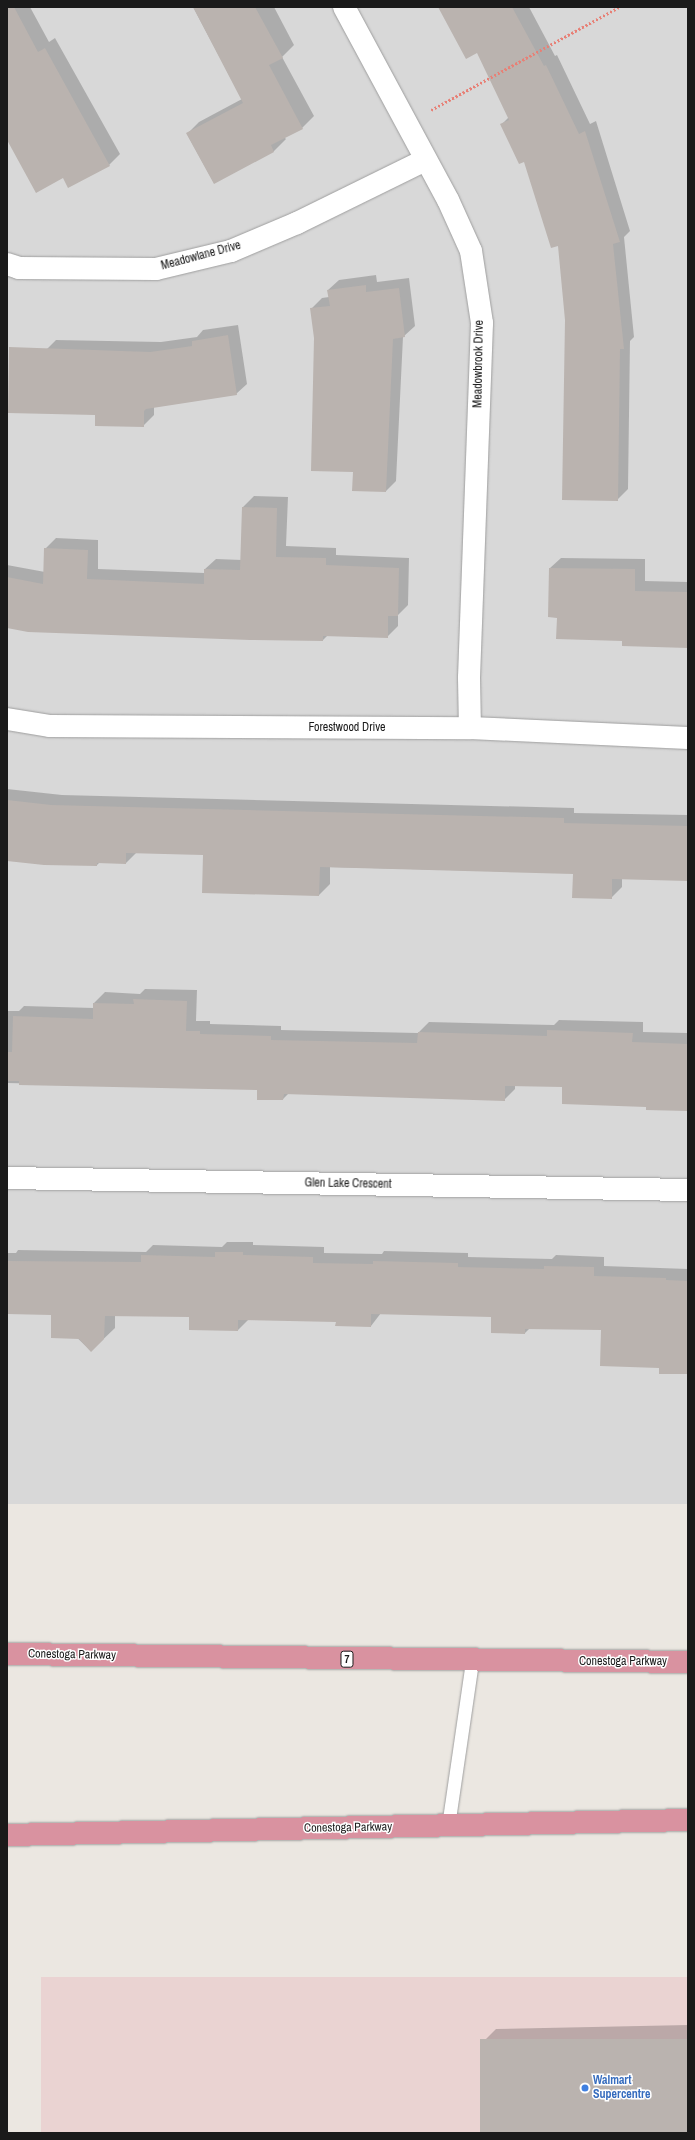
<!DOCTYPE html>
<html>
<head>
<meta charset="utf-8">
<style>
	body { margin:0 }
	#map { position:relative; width:695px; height:2140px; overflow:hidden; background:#ebe7e1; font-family:"Archivo Narrow",sans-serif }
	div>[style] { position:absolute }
	.residential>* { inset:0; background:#d8d8d8; transform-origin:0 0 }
	.commercial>* { inset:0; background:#ead3d2; transform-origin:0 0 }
	.shadow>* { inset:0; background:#0003 }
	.building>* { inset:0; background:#bab3af; transform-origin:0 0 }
	.path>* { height:2.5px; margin-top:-1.25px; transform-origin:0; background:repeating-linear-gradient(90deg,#e78076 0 2px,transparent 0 4px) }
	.roads { filter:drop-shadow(0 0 1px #9e9e9e) drop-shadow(0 0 1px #9e9e9e) }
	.service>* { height:13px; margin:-6.5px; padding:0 6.5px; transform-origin:6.5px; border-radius:6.5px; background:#fff }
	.minor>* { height:22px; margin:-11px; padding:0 11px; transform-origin:11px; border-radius:11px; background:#fff }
	.motorway>* { height:22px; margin:-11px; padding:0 11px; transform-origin:11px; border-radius:11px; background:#d992a0 }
	.dots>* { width:11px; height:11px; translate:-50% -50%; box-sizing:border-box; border:2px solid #fff; border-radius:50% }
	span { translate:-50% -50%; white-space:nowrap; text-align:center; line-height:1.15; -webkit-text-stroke:3px #fff; paint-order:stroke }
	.shield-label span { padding:1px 3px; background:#fff; border:1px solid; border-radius:3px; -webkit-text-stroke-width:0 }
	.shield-label { font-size:11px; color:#1a1a1a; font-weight:700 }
	.street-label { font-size:12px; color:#1a1a1a }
	.shop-label { font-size:12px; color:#366cbe; font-weight:700 }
	.left { translate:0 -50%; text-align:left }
	.frame { position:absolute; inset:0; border:8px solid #1a1a1a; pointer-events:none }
</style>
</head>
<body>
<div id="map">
	<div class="residential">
		<div style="left:7px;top:7px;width:681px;height:1497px"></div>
	</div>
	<div class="commercial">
		<div style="left:688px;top:1977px;width:156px;height:647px;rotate:90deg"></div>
	</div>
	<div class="shadow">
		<div style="clip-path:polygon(7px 7px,30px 7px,49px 42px,55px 38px,120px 154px,109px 165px,63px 177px,7px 138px)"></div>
		<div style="clip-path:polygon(193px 7px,274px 7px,294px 45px,282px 57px,314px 116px,302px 128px,284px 137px,286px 139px,274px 151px,214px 183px,187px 134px,199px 122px,242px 99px)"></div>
		<div style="clip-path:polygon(439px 7px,529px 7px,555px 56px,557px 55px,590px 124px,596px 121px,630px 231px,624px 237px,634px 337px,630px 341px,628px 489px,617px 500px,566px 320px,559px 245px,525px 160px,501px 125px,509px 117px,478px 51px)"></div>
		<div style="clip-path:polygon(376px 275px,377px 282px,409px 278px,415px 326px,403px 337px,396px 481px,386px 491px,354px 471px,316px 338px,311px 309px,322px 298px,329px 297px,328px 290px,339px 280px)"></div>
		<div style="clip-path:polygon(238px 325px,247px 384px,236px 394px,154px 407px,154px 415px,143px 426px,96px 414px,45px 351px,56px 340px,161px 342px,197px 337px,203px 330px)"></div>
		<div style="clip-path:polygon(254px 496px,288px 497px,286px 546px,336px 548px,336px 555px,409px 558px,408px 605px,398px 615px,398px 626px,387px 637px,328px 635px,323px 640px,7px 627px,7px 565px,45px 572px,45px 549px,56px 538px,98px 540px,98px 569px,205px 573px,205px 569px,216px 559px,242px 560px,243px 507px)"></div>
		<div style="clip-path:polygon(561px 558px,645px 559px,645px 581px,688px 582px,688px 647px,623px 640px,558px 617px,550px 568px)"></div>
		<div style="clip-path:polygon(7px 789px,62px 795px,574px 808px,574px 813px,688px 815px,688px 880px,622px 878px,622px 887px,611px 898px,574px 873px,330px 867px,330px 884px,319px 895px,204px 854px,137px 852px,126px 863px,100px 862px,97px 865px,7px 860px)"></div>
		<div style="clip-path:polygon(145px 989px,197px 990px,196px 1021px,210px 1021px,210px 1024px,281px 1026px,281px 1030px,418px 1033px,429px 1022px,554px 1025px,559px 1020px,643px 1022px,643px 1032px,688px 1033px,688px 1110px,647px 1106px,563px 1086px,515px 1085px,515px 1089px,504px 1100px,289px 1093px,283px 1099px,258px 1089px,7px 1083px,7px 1011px,19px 1011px,24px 1006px,94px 1008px,94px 1003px,105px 992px,140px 994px)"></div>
		<div style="clip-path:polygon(227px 1242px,253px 1242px,253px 1245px,324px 1247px,324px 1253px,382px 1254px,384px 1251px,468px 1253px,468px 1257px,552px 1259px,556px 1255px,604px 1257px,604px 1266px,688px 1269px,688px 1373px,660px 1367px,602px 1329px,530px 1328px,525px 1333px,492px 1316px,381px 1313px,371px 1326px,337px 1321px,249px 1319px,238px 1330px,190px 1316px,115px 1315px,115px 1328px,91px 1351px,52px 1314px,7px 1314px,7px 1253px,16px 1253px,18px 1250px,146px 1252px,153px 1245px,222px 1247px)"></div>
		<div style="clip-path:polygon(688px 2025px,688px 2133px,484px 2133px,481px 2044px,496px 2029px)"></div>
	</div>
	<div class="building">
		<div style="clip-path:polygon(7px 7px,14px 7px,38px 52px,45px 48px,110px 166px,68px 188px,63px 178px,36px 193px,7px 140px)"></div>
		<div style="clip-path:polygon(193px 7px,255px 7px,283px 58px,269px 65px,303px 129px,271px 145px,274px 152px,214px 184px,186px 133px,243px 103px)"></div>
		<div style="clip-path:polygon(438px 7px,512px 7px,544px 66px,546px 65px,579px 134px,585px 131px,620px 242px,613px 244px,624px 349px,620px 349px,618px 501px,562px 500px,565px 320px,558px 246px,551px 248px,524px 162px,519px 164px,500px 124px,509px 120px,477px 53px,466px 59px)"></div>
		<div style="clip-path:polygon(366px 285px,366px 292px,399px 288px,405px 337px,393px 339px,386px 492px,352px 491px,353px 472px,311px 471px,314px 338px,310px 308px,330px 306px,327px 290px)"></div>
		<div style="clip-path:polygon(228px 335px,237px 395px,146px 409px,144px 411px,144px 427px,95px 426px,95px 415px,8px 413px,9px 347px,150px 352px,192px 346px,192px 341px)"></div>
		<div style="clip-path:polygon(242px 507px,277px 508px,276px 557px,326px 558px,326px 565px,399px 568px,398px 616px,388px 616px,388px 638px,323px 636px,323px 641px,250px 640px,28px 632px,7px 628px,7px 577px,43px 584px,44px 548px,88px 550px,87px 579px,204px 584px,204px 569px,240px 570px)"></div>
		<div style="clip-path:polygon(549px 568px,635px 569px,635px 591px,688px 592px,688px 648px,622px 646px,622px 641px,556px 639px,557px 618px,548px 617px)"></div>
		<div style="clip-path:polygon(7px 800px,51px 805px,564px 818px,564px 823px,688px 826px,688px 881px,612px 879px,612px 899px,572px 898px,573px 874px,320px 867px,319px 896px,202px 893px,203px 855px,126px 853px,126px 864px,97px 863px,97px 866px,44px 865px,7px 861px)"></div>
		<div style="clip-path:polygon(133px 999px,187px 1001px,186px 1031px,200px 1031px,200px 1034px,271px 1036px,271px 1040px,417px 1043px,418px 1032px,547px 1036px,547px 1030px,633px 1033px,632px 1042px,688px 1044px,688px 1111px,646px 1110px,646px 1107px,562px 1104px,562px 1087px,505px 1086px,505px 1101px,284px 1094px,283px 1100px,257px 1100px,257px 1090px,19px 1085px,19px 1081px,7px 1081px,7px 1052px,12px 1052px,13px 1016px,93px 1019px,93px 1003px,134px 1004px)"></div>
		<div style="clip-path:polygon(215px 1252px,243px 1252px,243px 1255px,313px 1257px,313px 1263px,373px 1264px,373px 1261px,458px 1263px,458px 1267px,544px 1269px,544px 1266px,594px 1267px,594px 1276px,666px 1278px,666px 1280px,688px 1281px,688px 1374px,659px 1374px,659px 1368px,600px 1366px,601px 1330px,525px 1329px,525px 1334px,491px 1333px,491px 1317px,371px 1314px,371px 1327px,335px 1326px,336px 1322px,238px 1320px,238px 1331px,189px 1330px,189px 1317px,105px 1316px,104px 1339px,91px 1352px,79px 1339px,51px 1338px,51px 1315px,7px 1314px,7px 1261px,141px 1262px,141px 1255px,215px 1257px)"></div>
		<div style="left:688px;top:2039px;width:94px;height:208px;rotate:90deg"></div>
	</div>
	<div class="path">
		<div style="left:431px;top:110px;width:214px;rotate:-28.7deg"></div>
	</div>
	<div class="roads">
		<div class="service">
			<div style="left:448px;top:1826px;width:167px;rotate:-81.7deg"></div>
		</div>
		<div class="minor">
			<div style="left:344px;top:7px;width:219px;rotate:61.7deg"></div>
			<div style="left:448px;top:200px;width:56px;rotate:65.7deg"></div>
			<div style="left:471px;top:251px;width:73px;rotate:81.3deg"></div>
			<div style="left:482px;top:323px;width:355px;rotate:92.1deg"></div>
			<div style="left:469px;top:678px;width:50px;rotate:88.9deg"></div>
			<div style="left:7px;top:264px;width:13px;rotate:18deg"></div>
			<div style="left:19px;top:268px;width:137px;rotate:0.4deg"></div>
			<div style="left:156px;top:269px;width:77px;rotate:-13.5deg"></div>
			<div style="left:231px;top:251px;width:72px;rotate:-23deg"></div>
			<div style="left:297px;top:223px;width:143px;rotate:-26.2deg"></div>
			<div style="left:7px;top:719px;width:44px;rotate:9.2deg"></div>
			<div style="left:50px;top:726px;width:420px;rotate:0.3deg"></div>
			<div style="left:470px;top:728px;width:218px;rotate:2.6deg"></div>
			<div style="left:7px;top:1178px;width:681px;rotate:1.01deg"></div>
		</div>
		<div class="motorway">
			<div style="left:7px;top:1654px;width:681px;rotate:0.67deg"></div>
			<div style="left:7px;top:1835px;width:681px;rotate:-1.26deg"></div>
		</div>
	</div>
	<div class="dots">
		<div style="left:585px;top:2088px;background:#3f7fe0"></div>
	</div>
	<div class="shield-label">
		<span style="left:347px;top:1659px">7</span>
	</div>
	<div class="street-label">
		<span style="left:201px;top:256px;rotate:-15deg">Meadowlane Drive</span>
		<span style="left:479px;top:364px;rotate:-89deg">Meadowbrook Drive</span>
		<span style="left:347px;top:728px">Forestwood Drive</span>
		<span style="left:348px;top:1184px;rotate:1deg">Glen Lake Crescent</span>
		<span style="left:72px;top:1655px;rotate:1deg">Conestoga Parkway</span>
		<span style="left:623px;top:1662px">Conestoga Parkway</span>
		<span style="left:348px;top:1828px;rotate:-1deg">Conestoga Parkway</span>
	</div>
	<div class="shop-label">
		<span class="left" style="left:593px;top:2088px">Walmart<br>Supercentre</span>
	</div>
	<div class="frame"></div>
</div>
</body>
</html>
